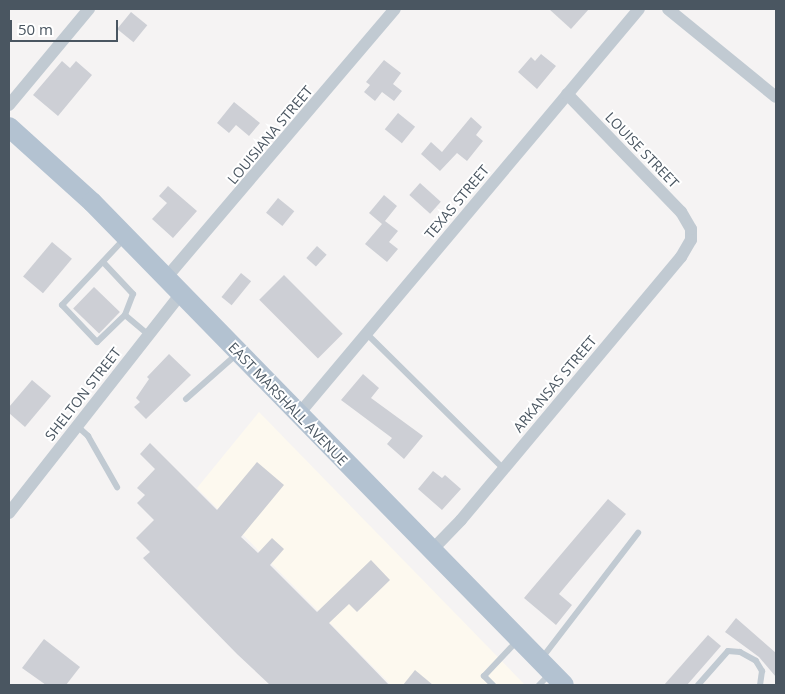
<!DOCTYPE html>
<html>
<head>
<meta charset="utf-8">
<style>
	body { margin:0 }
	#map { position:relative; width:785px; height:694px; overflow:hidden; background:#f5f3f3; font-family:"Open Sans",sans-serif }
	div>[style] { position:absolute }
	.commercial>* { inset:0; background:#fdf9ef }
	.building>* { inset:0; background:#cdcfd5; transform-origin:0 0 }
	.lane>* { height:6px; margin:-3px; padding:0 3px; transform-origin:3px; border-radius:3px; background:#c1cad2 }
	.street>* { height:12px; margin:-6px; padding:0 6px; transform-origin:6px; border-radius:6px; background:#c1cad2 }
	.primary>* { height:20px; margin:-10px; padding:0 10px; transform-origin:10px; border-radius:10px; background:#b3c2d1 }
	span { translate:-50% -50%; white-space:nowrap; text-align:center; line-height:1.15; -webkit-text-stroke:4px #fff; paint-order:stroke }
	.street-label { font-size:14px; color:#4a5661 }
	.frame { position:absolute; inset:0; border:10px solid #4a5661; pointer-events:none }
	.scale { position:absolute; left:10px; top:20px; width:108px; height:22px; box-sizing:border-box; border:2px solid #4a5661; border-top:0; padding-left:6px; font-size:15px; line-height:18px; white-space:nowrap; color:#4a5661; -webkit-text-stroke:4px #fff; paint-order:stroke }
</style>
</head>
<body>
<div id="map">
	<div class="commercial">
		<div style="clip-path:polygon(259px 412px,525px 685px,391px 685px,197px 488px)"></div>
	</div>
	<div class="building">
		<div style="clip-path:polygon(549px 9px,589px 9px,571px 29px)"></div>
		<div style="left:131px;top:12px;width:21px;height:22px;rotate:39deg"></div>
		<div style="clip-path:polygon(541px 54px,556px 66px,537px 89px,518px 72px,531px 57px,535px 61px)"></div>
		<div style="clip-path:polygon(384px 60px,401px 73px,393px 84px,402px 91px,394px 101px,382px 92px,375px 101px,364px 92px,370px 85px,366px 82px)"></div>
		<div style="clip-path:polygon(62px 61px,70px 68px,76px 61px,92px 75px,58px 116px,33px 95px)"></div>
		<div style="clip-path:polygon(234px 102px,260px 123px,249px 136px,236px 125px,229px 133px,217px 123px)"></div>
		<div style="left:398px;top:113px;width:22px;height:21px;rotate:39deg"></div>
		<div style="clip-path:polygon(471px 117px,482px 127px,476px 135px,483px 141px,467px 161px,457px 153px,440px 171px,421px 154px,431px 142px,442px 152px)"></div>
		<div style="left:420px;top:183px;width:28px;height:16px;rotate:42deg"></div>
		<div style="clip-path:polygon(168px 186px,197px 211px,173px 238px,152px 219px,167px 203px,159px 196px)"></div>
		<div style="clip-path:polygon(384px 195px,397px 206px,385px 221px,398px 231px,389px 242px,398px 249px,387px 262px,365px 244px,382px 224px,369px 213px)"></div>
		<div style="left:278px;top:198px;width:21px;height:19px;rotate:39deg"></div>
		<div style="left:52px;top:242px;width:26px;height:45px;rotate:40deg"></div>
		<div style="left:317px;top:246px;width:13px;height:16px;rotate:42deg"></div>
		<div style="left:241px;top:273px;width:13px;height:31px;rotate:39deg"></div>
		<div style="left:284px;top:275px;width:83px;height:35px;rotate:45deg"></div>
		<div style="left:94px;top:287px;width:36px;height:30px;rotate:44deg"></div>
		<div style="clip-path:polygon(169px 354px,191px 375px,146px 419px,134px 407px,140px 402px,136px 398px,149px 379px,147px 377px)"></div>
		<div style="clip-path:polygon(363px 374px,379px 388px,371px 398px,423px 436px,404px 459px,387px 444px,392px 438px,341px 400px)"></div>
		<div style="clip-path:polygon(32px 380px,51px 396px,25px 427px,9px 413px,9px 407px)"></div>
		<div style="clip-path:polygon(150px 443px,217px 510px,257px 462px,284px 485px,241px 537px,258px 553px,272px 538px,284px 549px,270px 565px,317px 612px,371px 560px,390px 580px,357px 612px,349px 604px,329px 623px,389px 685px,270px 685px,237px 654px,143px 558px,150px 552px,136px 538px,154px 520px,137px 503px,145px 495px,137px 488px,155px 469px,140px 454px)"></div>
		<div style="clip-path:polygon(433px 471px,442px 478px,445px 475px,461px 489px,442px 510px,418px 489px)"></div>
		<div style="clip-path:polygon(608px 499px,626px 514px,559px 594px,572px 605px,556px 625px,524px 598px)"></div>
		<div style="clip-path:polygon(736px 618px,776px 653px,776px 677px,759px 657px,725px 632px)"></div>
		<div style="clip-path:polygon(708px 635px,721px 646px,687px 685px,664px 685px)"></div>
		<div style="clip-path:polygon(44px 639px,80px 667px,66px 685px,46px 685px,22px 668px)"></div>
		<div style="clip-path:polygon(415px 670px,433px 685px,403px 685px)"></div>
	</div>
	<div class="lane">
		<div style="left:125px;top:238px;width:92px;rotate:133.2deg"></div>
		<div style="left:62px;top:305px;width:51px;rotate:46.6deg"></div>
		<div style="left:97px;top:342px;width:39px;rotate:-44deg"></div>
		<div style="left:125px;top:315px;width:31px;rotate:40deg"></div>
		<div style="left:103px;top:262px;width:44px;rotate:46.8deg"></div>
		<div style="left:133px;top:294px;width:22px;rotate:111deg"></div>
		<div style="left:367px;top:334px;width:192px;rotate:44.6deg"></div>
		<div style="left:186px;top:399px;width:68px;rotate:-41.4deg"></div>
		<div style="left:77px;top:426px;width:15px;rotate:42deg"></div>
		<div style="left:88px;top:436px;width:59px;rotate:60.4deg"></div>
		<div style="left:542px;top:658px;width:158px;rotate:-52.5deg"></div>
		<div style="left:493px;top:685px;width:13px;rotate:-135deg"></div>
		<div style="left:484px;top:676px;width:48px;rotate:-46.7deg"></div>
		<div style="left:539px;top:685px;width:16px;rotate:-45deg"></div>
		<div style="left:698px;top:685px;width:45px;rotate:-48.6deg"></div>
		<div style="left:728px;top:651px;width:12px;rotate:5deg"></div>
		<div style="left:740px;top:652px;width:18px;rotate:29deg"></div>
		<div style="left:756px;top:661px;width:12px;rotate:59deg"></div>
		<div style="left:762px;top:671px;width:14px;rotate:98deg"></div>
	</div>
	<div class="street">
		<div style="left:668px;top:9px;width:139px;rotate:39.2deg"></div>
		<div style="left:9px;top:105px;width:125px;rotate:-50.2deg"></div>
		<div style="left:166px;top:278px;width:353px;rotate:-49.6deg"></div>
		<div style="left:298px;top:415px;width:530px;rotate:-49.97deg"></div>
		<div style="left:9px;top:513px;width:278px;rotate:-51.9deg"></div>
		<div style="left:431px;top:551px;width:43px;rotate:-45.9deg"></div>
		<div style="left:461px;top:520px;width:343px;rotate:-50.1deg"></div>
		<div style="left:681px;top:257px;width:20px;rotate:-60deg"></div>
		<div style="left:691px;top:240px;width:11px;rotate:-90deg"></div>
		<div style="left:691px;top:229px;width:20px;rotate:-120deg"></div>
		<div style="left:681px;top:212px;width:164px;rotate:-134deg"></div>
	</div>
	<div class="primary">
		<div style="left:9px;top:127px;width:112px;rotate:42.1deg"></div>
		<div style="left:92px;top:202px;width:675px;rotate:45.66deg"></div>
	</div>
	<div class="street-label">
		<span style="left:270px;top:135px;rotate:-50deg">LOUISIANA STREET</span>
		<span style="left:642px;top:150px;rotate:46deg">LOUISE STREET</span>
		<span style="left:457px;top:202px;rotate:-50deg">TEXAS STREET</span>
		<span style="left:555px;top:384px;rotate:-50deg">ARKANSAS STREET</span>
		<span style="left:83px;top:394px;rotate:-52deg">SHELTON STREET</span>
		<span style="left:288px;top:404px;rotate:46deg">EAST MARSHALL AVENUE</span>
	</div>
	<div class="frame"></div>
	<div class="scale">50 m</div>
</div>
</body>
</html>
